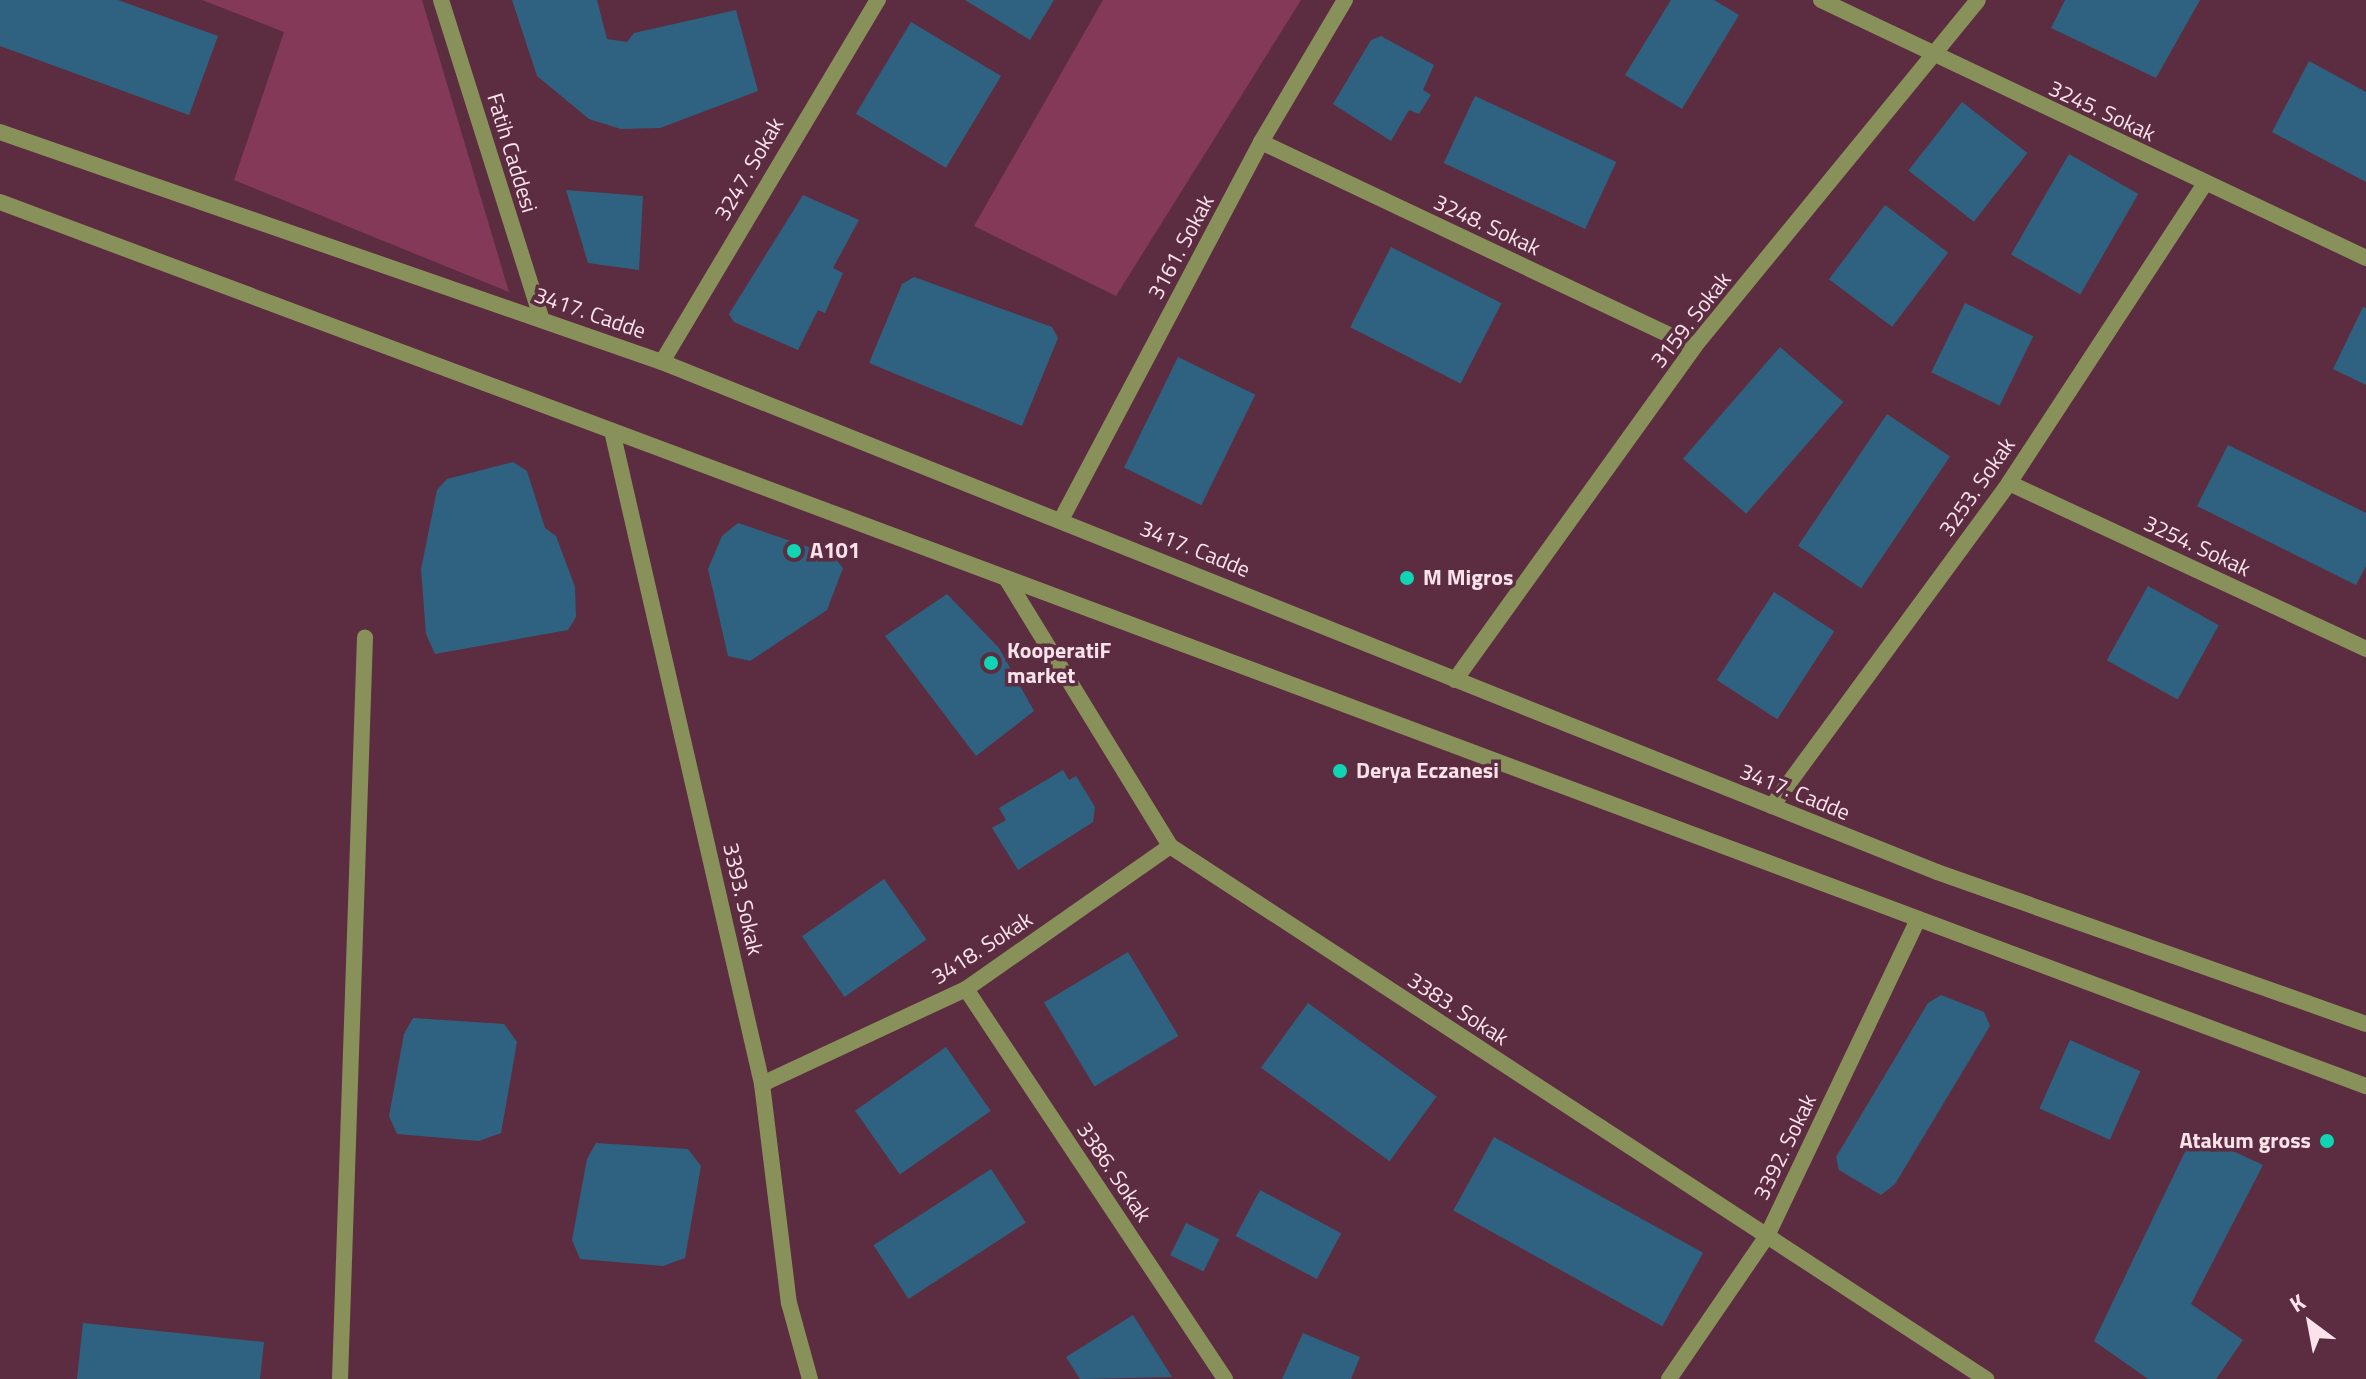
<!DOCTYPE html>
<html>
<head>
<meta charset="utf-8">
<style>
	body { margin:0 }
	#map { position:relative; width:2366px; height:1379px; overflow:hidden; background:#5c2d40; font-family:"Titillium Web",sans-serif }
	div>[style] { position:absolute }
	.green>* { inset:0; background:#843958 }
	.building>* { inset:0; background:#2f6280; transform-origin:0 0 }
	.minor>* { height:16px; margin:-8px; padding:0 8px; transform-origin:8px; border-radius:8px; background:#89915a }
	.tertiary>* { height:16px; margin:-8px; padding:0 8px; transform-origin:8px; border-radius:8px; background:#89915a }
	.dots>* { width:22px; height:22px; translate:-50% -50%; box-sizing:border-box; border:4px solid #5c2d40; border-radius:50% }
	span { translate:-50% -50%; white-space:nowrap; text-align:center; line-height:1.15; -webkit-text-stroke:7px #5c2d40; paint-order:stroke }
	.street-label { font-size:22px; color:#fce3eb }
	.poi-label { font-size:22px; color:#fce3eb; font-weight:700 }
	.left { translate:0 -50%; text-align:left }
	.right { translate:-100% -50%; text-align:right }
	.north { position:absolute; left:2270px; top:1283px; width:80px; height:80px; -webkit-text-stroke:6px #5c2d40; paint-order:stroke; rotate:328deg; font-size:22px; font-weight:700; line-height:32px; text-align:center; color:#fce3eb }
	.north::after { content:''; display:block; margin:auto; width:28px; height:36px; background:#fce3eb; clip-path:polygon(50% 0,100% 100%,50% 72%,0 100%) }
</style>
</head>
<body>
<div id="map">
	<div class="green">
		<div style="clip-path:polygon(202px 0,422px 0,509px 292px,234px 180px,284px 32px)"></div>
		<div style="clip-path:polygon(1103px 0,1301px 0,1116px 296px,974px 226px)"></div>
	</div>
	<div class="building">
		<div style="clip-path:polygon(0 0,118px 0,218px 36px,189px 115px,0 46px)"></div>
		<div style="clip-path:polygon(512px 0,597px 0,607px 39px,627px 42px,634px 33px,736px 10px,758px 91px,660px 128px,621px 129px,589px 119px,537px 76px)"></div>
		<div style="clip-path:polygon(965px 0,1054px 0,1030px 40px)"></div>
		<div style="clip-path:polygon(1671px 0,1714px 0,1739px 15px,1682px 109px,1625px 75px)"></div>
		<div style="clip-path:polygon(2065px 0,2200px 0,2156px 78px,2051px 28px)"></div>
		<div style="left:911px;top:22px;width:105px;height:107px;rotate:31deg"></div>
		<div style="clip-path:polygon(1381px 36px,1434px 65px,1423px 90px,1431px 95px,1419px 114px,1409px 110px,1391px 141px,1333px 104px,1371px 40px)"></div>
		<div style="clip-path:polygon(2309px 61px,2366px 92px,2366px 182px,2272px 132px)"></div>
		<div style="left:1475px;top:96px;width:156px;height:74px;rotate:25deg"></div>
		<div style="left:1962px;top:102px;width:83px;height:87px;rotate:38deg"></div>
		<div style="left:2069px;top:154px;width:80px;height:116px;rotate:30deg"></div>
		<div style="clip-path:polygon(566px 190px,643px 196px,639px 270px,588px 263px)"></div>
		<div style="clip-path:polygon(803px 195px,859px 220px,833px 268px,843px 273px,825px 313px,818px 310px,798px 350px,734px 322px,729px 314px)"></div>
		<div style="left:1885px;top:205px;width:79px;height:93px;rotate:37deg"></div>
		<div style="left:1391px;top:247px;width:124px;height:90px;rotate:27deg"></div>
		<div style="clip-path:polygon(914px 277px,1052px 327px,1058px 338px,1022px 426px,869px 363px,902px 284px)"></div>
		<div style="left:1965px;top:303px;width:76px;height:77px;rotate:26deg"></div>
		<div style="clip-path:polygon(2363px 307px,2366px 308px,2366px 385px,2333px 369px)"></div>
		<div style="left:1780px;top:347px;width:84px;height:148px;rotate:41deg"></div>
		<div style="left:1178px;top:357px;width:86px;height:123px;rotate:26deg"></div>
		<div style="left:1887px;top:414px;width:76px;height:159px;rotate:34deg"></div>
		<div style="clip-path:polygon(2228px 445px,2366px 513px,2366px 566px,2356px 585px,2197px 506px)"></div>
		<div style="clip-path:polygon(513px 462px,527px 471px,545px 528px,556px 536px,575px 587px,576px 617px,568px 630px,435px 654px,426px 634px,421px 569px,437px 490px,447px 479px)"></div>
		<div style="clip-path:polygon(738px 523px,832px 555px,843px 568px,827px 610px,750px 661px,728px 656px,708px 569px,722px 536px)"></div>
		<div style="left:2148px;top:586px;width:81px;height:85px;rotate:29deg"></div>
		<div style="left:1774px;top:592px;width:72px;height:105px;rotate:33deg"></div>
		<div style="clip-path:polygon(947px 594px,999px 648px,1034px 711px,976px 756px,885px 636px)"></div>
		<div style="clip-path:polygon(1063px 770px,1069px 780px,1076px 776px,1095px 807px,1093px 822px,1018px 870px,992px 828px,1006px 820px,999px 808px)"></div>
		<div style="left:884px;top:879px;width:74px;height:100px;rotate:55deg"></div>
		<div style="left:1128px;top:952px;width:98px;height:98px;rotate:59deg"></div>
		<div style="clip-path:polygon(1941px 995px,1984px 1012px,1990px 1026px,1895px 1184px,1881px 1195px,1839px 1170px,1836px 1157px,1928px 1003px)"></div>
		<div style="left:1308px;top:1003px;width:159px;height:80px;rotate:36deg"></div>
		<div style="clip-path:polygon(413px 1018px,504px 1024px,517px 1042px,501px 1133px,479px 1141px,397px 1134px,389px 1116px,404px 1034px)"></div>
		<div style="left:2070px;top:1040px;width:77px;height:75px;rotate:24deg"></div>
		<div style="left:946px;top:1047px;width:78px;height:111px;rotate:55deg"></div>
		<div style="clip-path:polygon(2194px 1133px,2263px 1165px,2191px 1304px,2243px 1340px,2216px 1379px,2148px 1379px,2094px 1341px)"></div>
		<div style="left:1494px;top:1137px;width:239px;height:84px;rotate:29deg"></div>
		<div style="clip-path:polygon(596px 1143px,688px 1149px,701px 1166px,685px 1258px,663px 1266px,580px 1259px,572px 1240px,587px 1159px)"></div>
		<div style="left:991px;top:1169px;width:64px;height:140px;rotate:57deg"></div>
		<div style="left:1260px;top:1190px;width:92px;height:52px;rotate:28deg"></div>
		<div style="left:1186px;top:1223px;width:37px;height:36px;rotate:26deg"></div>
		<div style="clip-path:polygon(1133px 1315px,1172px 1377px,1080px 1379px,1066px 1357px)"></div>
		<div style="clip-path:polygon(83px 1323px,264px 1342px,260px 1379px,77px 1379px)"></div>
		<div style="clip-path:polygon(1303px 1333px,1360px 1357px,1351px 1379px,1282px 1379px)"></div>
	</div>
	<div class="minor">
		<div style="left:1821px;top:0;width:603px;rotate:25.33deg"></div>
		<div style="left:1261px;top:142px;width:479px;rotate:25.3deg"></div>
		<div style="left:662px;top:362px;width:422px;rotate:-59.2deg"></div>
		<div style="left:612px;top:431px;width:670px;rotate:77.06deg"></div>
		<div style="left:762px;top:1084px;width:221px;rotate:83deg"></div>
		<div style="left:789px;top:1303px;width:79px;rotate:74.6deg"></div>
		<div style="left:2009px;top:483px;width:394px;rotate:24.9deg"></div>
		<div style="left:1062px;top:518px;width:425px;rotate:-62.1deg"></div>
		<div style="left:1261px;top:142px;width:165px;rotate:-59.4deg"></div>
		<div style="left:1006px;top:578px;width:314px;rotate:58.5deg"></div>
		<div style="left:1170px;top:846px;width:975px;rotate:33.15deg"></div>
		<div style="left:1455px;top:680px;width:410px;rotate:-54.3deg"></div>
		<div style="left:1694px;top:347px;width:448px;rotate:-50.7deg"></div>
		<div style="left:1772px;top:806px;width:401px;rotate:-53.7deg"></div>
		<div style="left:2009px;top:483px;width:358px;rotate:-56.8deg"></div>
		<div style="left:966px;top:989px;width:468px;rotate:56.4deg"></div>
		<div style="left:762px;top:1084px;width:225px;rotate:-25deg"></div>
		<div style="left:966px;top:989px;width:249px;rotate:-35deg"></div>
		<div style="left:340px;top:1379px;width:742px;rotate:-88.07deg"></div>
		<div style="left:1669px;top:1379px;width:173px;rotate:-55.6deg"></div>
		<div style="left:1767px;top:1236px;width:350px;rotate:-64.5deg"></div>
	</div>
	<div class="tertiary">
		<div style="left:441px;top:0;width:333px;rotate:72.5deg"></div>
		<div style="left:0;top:132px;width:701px;rotate:19.16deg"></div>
		<div style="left:662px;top:362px;width:1373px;rotate:21.8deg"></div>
		<div style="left:1937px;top:872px;width:455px;rotate:19.5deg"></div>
		<div style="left:0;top:202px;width:2526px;rotate:20.49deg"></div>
	</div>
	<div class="dots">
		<div style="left:794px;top:551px;background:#10d5b4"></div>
		<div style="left:1407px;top:578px;background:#10d5b4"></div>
		<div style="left:991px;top:663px;background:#10d5b4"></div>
		<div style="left:1340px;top:771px;background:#10d5b4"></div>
		<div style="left:2327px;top:1141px;background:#10d5b4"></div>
	</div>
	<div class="street-label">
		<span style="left:2102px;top:111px;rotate:25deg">3245. Sokak</span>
		<span style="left:512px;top:153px;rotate:73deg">Fatih Caddesi</span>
		<span style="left:749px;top:169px;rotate:-60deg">3247. Sokak</span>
		<span style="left:1487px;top:225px;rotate:25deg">3248. Sokak</span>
		<span style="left:1181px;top:247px;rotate:-62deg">3161. Sokak</span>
		<span style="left:590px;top:313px;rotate:19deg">3417. Cadde</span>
		<span style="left:1691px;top:320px;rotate:-52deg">3159. Sokak</span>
		<span style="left:1977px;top:487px;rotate:-55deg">3253. Sokak</span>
		<span style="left:2197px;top:546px;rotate:25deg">3254. Sokak</span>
		<span style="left:1195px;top:549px;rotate:22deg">3417. Cadde</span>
		<span style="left:1795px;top:792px;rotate:22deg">3417. Cadde</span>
		<span style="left:743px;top:899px;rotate:77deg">3393. Sokak</span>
		<span style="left:982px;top:948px;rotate:-33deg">3418. Sokak</span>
		<span style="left:1458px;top:1009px;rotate:33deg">3383. Sokak</span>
		<span style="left:1785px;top:1147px;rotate:-64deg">3392. Sokak</span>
		<span style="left:1114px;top:1172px;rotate:56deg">3386. Sokak</span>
	</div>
	<div class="poi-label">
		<span class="left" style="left:810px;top:551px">A101</span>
		<span class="left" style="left:1423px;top:578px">M Migros</span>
		<span class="left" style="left:1007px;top:663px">KooperatiF<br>market</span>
		<span class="left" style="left:1356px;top:771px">Derya Eczanesi</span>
		<span class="right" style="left:2311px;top:1141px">Atakum gross</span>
	</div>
	<div class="north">K</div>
</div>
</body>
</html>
